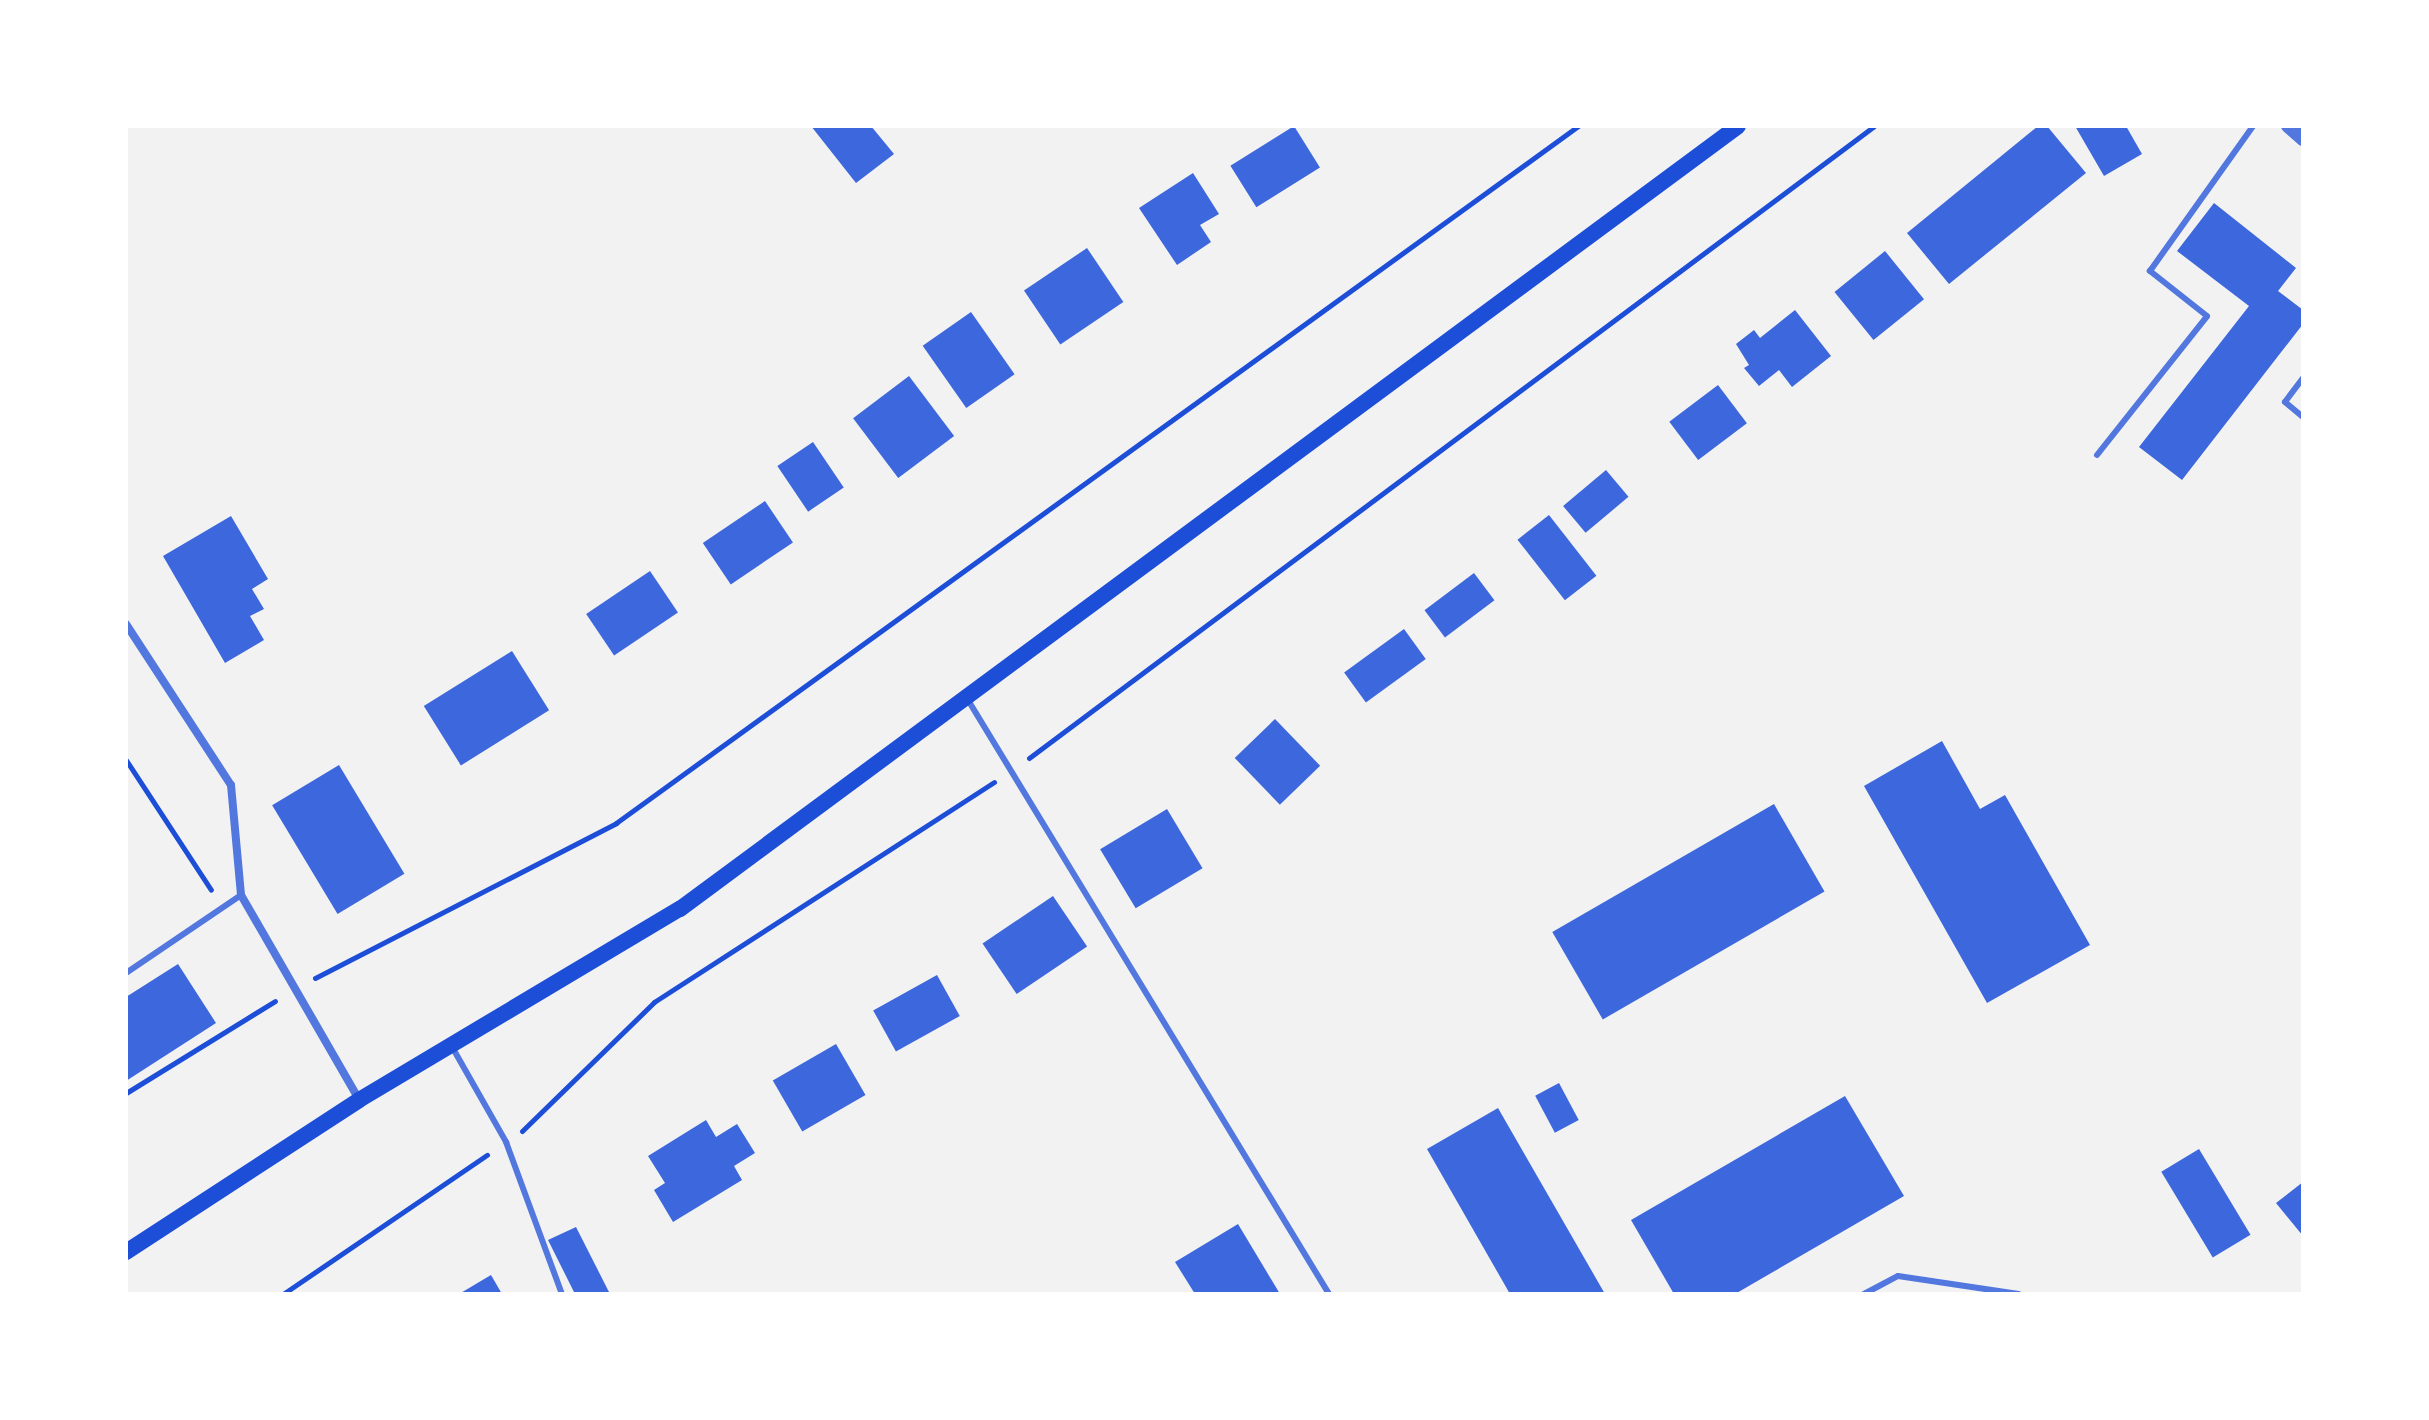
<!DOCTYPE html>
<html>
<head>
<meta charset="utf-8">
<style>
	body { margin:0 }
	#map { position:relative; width:2429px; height:1420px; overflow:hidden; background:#f2f2f2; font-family:Barlow,sans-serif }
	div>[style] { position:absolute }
	.building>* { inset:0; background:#3d67dc; transform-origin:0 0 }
	.path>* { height:5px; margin:-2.5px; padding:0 2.5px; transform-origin:2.5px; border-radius:2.5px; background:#1d4ed8 }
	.service>* { height:6px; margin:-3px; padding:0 3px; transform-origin:3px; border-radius:3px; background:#5277de }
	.minor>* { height:8px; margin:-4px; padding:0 4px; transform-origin:4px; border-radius:4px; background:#5277de }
	.tertiary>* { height:14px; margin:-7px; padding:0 7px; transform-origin:7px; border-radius:7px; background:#5277de }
	.secondary>* { height:16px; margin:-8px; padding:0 8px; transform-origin:8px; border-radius:8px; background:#1d4ed8 }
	span { translate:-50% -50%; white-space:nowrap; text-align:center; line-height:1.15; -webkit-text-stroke:7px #fff; paint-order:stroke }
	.frame { position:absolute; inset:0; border:128px solid #fff; pointer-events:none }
</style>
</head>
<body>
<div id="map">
	<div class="building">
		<div style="clip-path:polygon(811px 126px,871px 126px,894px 154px,856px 183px)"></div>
		<div style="left:1294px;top:126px;width:49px;height:75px;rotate:58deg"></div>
		<div style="clip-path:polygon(2038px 126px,2047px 126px,2086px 173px,1949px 284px,1907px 233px)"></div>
		<div style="clip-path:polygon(2075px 126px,2126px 126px,2142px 154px,2104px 176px)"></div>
		<div style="clip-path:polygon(1193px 173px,1219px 214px,1200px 225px,1211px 242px,1177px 265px,1139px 208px)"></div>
		<div style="clip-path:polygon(2214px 203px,2296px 268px,2278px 291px,2303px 310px,2303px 324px,2182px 480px,2139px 447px,2249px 306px,2177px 251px)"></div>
		<div style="left:1087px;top:248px;width:65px;height:76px;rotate:56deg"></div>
		<div style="left:1885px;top:251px;width:62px;height:65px;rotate:51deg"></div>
		<div style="clip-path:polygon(1795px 310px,1831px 356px,1792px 387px,1779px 370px,1759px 386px,1744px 368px,1749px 365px,1736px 344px,1754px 330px,1760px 338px)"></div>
		<div style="left:971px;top:312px;width:76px;height:59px;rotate:55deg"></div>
		<div style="left:909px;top:376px;width:75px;height:70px;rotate:53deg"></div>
		<div style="left:1718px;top:385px;width:48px;height:61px;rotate:53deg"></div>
		<div style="left:813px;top:442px;width:55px;height:43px;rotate:56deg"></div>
		<div style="left:1606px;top:470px;width:35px;height:56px;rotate:50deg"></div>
		<div style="left:765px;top:501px;width:50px;height:75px;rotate:56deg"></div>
		<div style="left:1549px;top:515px;width:77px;height:40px;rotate:52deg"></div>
		<div style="clip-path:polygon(231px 516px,268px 579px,252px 589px,264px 609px,250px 616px,264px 640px,225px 663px,163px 556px)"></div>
		<div style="left:650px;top:571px;width:50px;height:77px;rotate:56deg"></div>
		<div style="left:1474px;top:573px;width:34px;height:62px;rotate:53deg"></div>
		<div style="left:1404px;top:629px;width:37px;height:74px;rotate:54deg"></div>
		<div style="left:512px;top:651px;width:70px;height:104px;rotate:58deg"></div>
		<div style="left:1275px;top:719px;width:65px;height:56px;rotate:46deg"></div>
		<div style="clip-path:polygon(1942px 741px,1980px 809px,2005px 795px,2090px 945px,1987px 1003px,1864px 786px)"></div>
		<div style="left:339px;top:765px;width:127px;height:78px;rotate:59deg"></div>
		<div style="left:1774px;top:804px;width:101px;height:256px;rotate:60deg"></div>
		<div style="left:1167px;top:809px;width:69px;height:78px;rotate:59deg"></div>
		<div style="left:1053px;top:896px;width:61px;height:85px;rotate:56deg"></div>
		<div style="clip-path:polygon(178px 964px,216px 1023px,126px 1081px,126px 997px)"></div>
		<div style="left:937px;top:975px;width:47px;height:73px;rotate:61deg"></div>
		<div style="left:836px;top:1044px;width:59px;height:73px;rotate:60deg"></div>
		<div style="left:1559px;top:1083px;width:42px;height:27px;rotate:62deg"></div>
		<div style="clip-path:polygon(1845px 1096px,1904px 1196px,1735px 1294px,1674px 1294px,1631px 1220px)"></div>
		<div style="clip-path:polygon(1498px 1108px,1605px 1294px,1510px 1294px,1427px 1149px)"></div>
		<div style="clip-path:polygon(706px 1120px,716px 1137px,737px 1124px,755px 1153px,734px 1166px,742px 1180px,673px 1222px,654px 1190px,665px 1183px,648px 1156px)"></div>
		<div style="left:2199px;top:1149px;width:100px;height:44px;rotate:59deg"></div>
		<div style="clip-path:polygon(2303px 1182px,2303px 1236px,2276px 1203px)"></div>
		<div style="clip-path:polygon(1238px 1224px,1280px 1294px,1195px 1294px,1175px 1262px)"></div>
		<div style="clip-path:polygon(576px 1227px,610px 1294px,575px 1294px,548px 1240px)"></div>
		<div style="clip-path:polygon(491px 1275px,502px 1294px,459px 1294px)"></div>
	</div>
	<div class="path">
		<div style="left:1029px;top:758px;width:1055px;rotate:-36.79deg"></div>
		<div style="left:126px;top:760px;width:155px;rotate:56.8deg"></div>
		<div style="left:315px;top:978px;width:339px;rotate:-27.2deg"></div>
		<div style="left:616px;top:823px;width:1188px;rotate:-35.92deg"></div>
		<div style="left:126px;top:1093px;width:175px;rotate:-31.7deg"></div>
		<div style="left:522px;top:1131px;width:185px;rotate:-44.3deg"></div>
		<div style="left:654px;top:1002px;width:405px;rotate:-32.9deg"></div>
		<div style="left:283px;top:1294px;width:247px;rotate:-34.3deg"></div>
	</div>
	<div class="service">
		<div style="left:2303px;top:378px;width:30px;rotate:127deg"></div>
		<div style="left:2285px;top:402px;width:23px;rotate:40deg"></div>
		<div style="left:2097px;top:455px;width:177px;rotate:-51.6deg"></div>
		<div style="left:2207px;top:316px;width:73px;rotate:-141.7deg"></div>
		<div style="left:2150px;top:271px;width:178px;rotate:-54.6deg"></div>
		<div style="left:968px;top:700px;width:695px;rotate:58.71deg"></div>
		<div style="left:126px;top:973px;width:139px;rotate:-34.1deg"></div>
		<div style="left:451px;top:1045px;width:112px;rotate:60.4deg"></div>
		<div style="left:506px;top:1142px;width:162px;rotate:69.8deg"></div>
		<div style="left:1864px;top:1294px;width:38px;rotate:-28deg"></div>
		<div style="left:1898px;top:1276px;width:122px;rotate:8.5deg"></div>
	</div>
	<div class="minor">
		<div style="left:126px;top:624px;width:192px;rotate:56.9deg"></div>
		<div style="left:231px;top:785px;width:110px;rotate:84.8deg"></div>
		<div style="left:241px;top:895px;width:236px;rotate:60deg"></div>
	</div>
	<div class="tertiary">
		<div style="left:2288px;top:126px;width:20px;rotate:41deg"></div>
	</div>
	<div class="secondary">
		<div style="left:126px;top:1252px;width:278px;rotate:-33.1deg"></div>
		<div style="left:359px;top:1100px;width:374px;rotate:-30.8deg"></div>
		<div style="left:680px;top:909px;width:1316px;rotate:-36.5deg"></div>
	</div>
	<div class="frame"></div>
</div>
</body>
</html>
